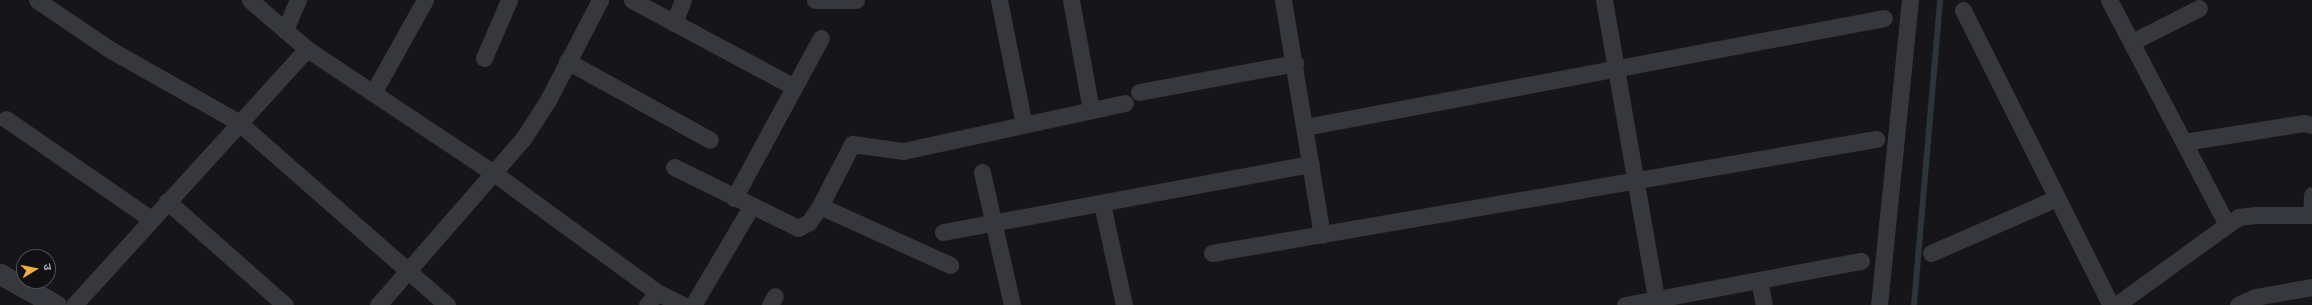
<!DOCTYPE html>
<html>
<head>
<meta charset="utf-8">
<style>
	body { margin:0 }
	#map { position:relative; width:2312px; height:305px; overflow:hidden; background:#161618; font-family:Roboto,"Noto Sans Devanagari",sans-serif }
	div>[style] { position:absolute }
	.stream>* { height:6px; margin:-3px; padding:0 3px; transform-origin:3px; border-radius:3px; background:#2c353c }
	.minor>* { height:17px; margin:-8.5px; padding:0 8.5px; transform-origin:8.5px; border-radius:8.5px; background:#37383d }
	.tertiary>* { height:21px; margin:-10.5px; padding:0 10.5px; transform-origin:10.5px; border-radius:10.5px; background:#37383d }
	span { translate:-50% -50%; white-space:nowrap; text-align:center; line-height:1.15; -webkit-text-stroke:3.5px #111113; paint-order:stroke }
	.north { position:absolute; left:16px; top:249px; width:40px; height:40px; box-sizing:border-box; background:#111113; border:1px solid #4d4f55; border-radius:50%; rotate:80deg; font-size:11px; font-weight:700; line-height:16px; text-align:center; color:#a8adb8 }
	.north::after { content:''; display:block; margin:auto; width:14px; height:18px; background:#f2b134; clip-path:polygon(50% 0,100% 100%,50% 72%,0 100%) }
</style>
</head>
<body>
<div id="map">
	<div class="stream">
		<div style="left:1914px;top:305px;width:306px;rotate:-85.1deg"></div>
	</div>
	<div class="minor">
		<div style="left:37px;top:0;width:87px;rotate:34.2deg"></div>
		<div style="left:109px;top:49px;width:148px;rotate:29.5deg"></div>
		<div style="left:238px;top:122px;width:278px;rotate:41.2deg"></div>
		<div style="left:250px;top:0;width:75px;rotate:40.7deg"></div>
		<div style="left:307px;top:49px;width:226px;rotate:33.6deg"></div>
		<div style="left:495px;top:174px;width:200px;rotate:36.1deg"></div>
		<div style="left:657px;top:292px;width:29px;rotate:27deg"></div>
		<div style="left:632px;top:0;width:184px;rotate:28.2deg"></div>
		<div style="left:815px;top:0;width:41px"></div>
		<div style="left:999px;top:0;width:127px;rotate:78.7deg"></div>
		<div style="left:1071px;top:0;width:112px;rotate:79.7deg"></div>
		<div style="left:1283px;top:0;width:238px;rotate:80.6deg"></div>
		<div style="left:1604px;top:0;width:310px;rotate:80.1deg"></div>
		<div style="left:2109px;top:0;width:254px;rotate:62.3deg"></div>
		<div style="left:2227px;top:225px;width:137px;rotate:144.2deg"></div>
		<div style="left:1963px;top:10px;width:330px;rotate:63.4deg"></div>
		<div style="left:674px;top:23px;width:25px;rotate:-69deg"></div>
		<div style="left:285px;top:30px;width:33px;rotate:-67deg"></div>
		<div style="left:2132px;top:42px;width:75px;rotate:-26.9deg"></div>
		<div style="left:484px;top:58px;width:63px;rotate:-66.7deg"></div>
		<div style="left:567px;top:61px;width:163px;rotate:28.9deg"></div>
		<div style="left:1139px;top:92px;width:159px;rotate:-10.5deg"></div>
		<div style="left:373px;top:93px;width:107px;rotate:-60.8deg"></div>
		<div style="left:6px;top:119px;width:176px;rotate:34.6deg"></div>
		<div style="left:1305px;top:127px;width:589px;rotate:-10.66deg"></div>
		<div style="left:2184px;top:142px;width:121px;rotate:-9deg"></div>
		<div style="left:2304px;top:123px;width:8px;rotate:14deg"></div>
		<div style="left:674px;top:167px;width:138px;rotate:26.2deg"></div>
		<div style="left:798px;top:228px;width:13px;rotate:-29deg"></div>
		<div style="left:809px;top:222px;width:19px;rotate:-55deg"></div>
		<div style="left:820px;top:206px;width:70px;rotate:-62.7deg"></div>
		<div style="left:852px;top:144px;width:51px;rotate:7.8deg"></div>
		<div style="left:903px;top:151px;width:227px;rotate:-12.2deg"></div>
		<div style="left:982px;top:172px;width:136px;rotate:77.3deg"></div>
		<div style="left:734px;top:198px;width:182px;rotate:-61.5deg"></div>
		<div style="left:167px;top:201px;width:157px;rotate:41.4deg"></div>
		<div style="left:1102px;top:204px;width:103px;rotate:77.7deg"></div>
		<div style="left:820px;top:206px;width:143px;rotate:24.4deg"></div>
		<div style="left:2311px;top:215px;width:20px;rotate:-87deg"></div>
		<div style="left:2227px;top:225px;width:14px;rotate:-34deg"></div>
		<div style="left:2239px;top:217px;width:16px;rotate:-7deg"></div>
		<div style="left:2255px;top:215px;width:57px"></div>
		<div style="left:943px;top:232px;width:374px;rotate:-10.5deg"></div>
		<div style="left:1212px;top:253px;width:674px;rotate:-9.74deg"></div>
		<div style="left:1931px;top:253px;width:137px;rotate:-23.6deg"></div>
		<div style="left:1759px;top:280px;width:25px;rotate:79deg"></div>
		<div style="left:74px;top:305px;width:346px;rotate:-47.7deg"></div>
		<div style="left:378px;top:305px;width:220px;rotate:-48.9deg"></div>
		<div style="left:523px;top:139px;width:46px;rotate:-57.3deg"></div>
		<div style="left:548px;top:100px;width:113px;rotate:-62.5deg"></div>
		<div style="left:647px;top:305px;width:16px;rotate:-52deg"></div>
		<div style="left:693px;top:305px;width:114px;rotate:-59.4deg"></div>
		<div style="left:770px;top:305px;width:10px;rotate:-61deg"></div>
		<div style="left:1625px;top:305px;width:240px;rotate:-10.6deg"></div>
		<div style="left:1879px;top:305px;width:307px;rotate:-84.2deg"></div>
		<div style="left:2238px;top:305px;width:19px;rotate:-25deg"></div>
		<div style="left:2255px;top:297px;width:58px;rotate:-10deg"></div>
	</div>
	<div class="tertiary">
		<div style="left:0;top:274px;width:64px;rotate:29deg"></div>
	</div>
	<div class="north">उ</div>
</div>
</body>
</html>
